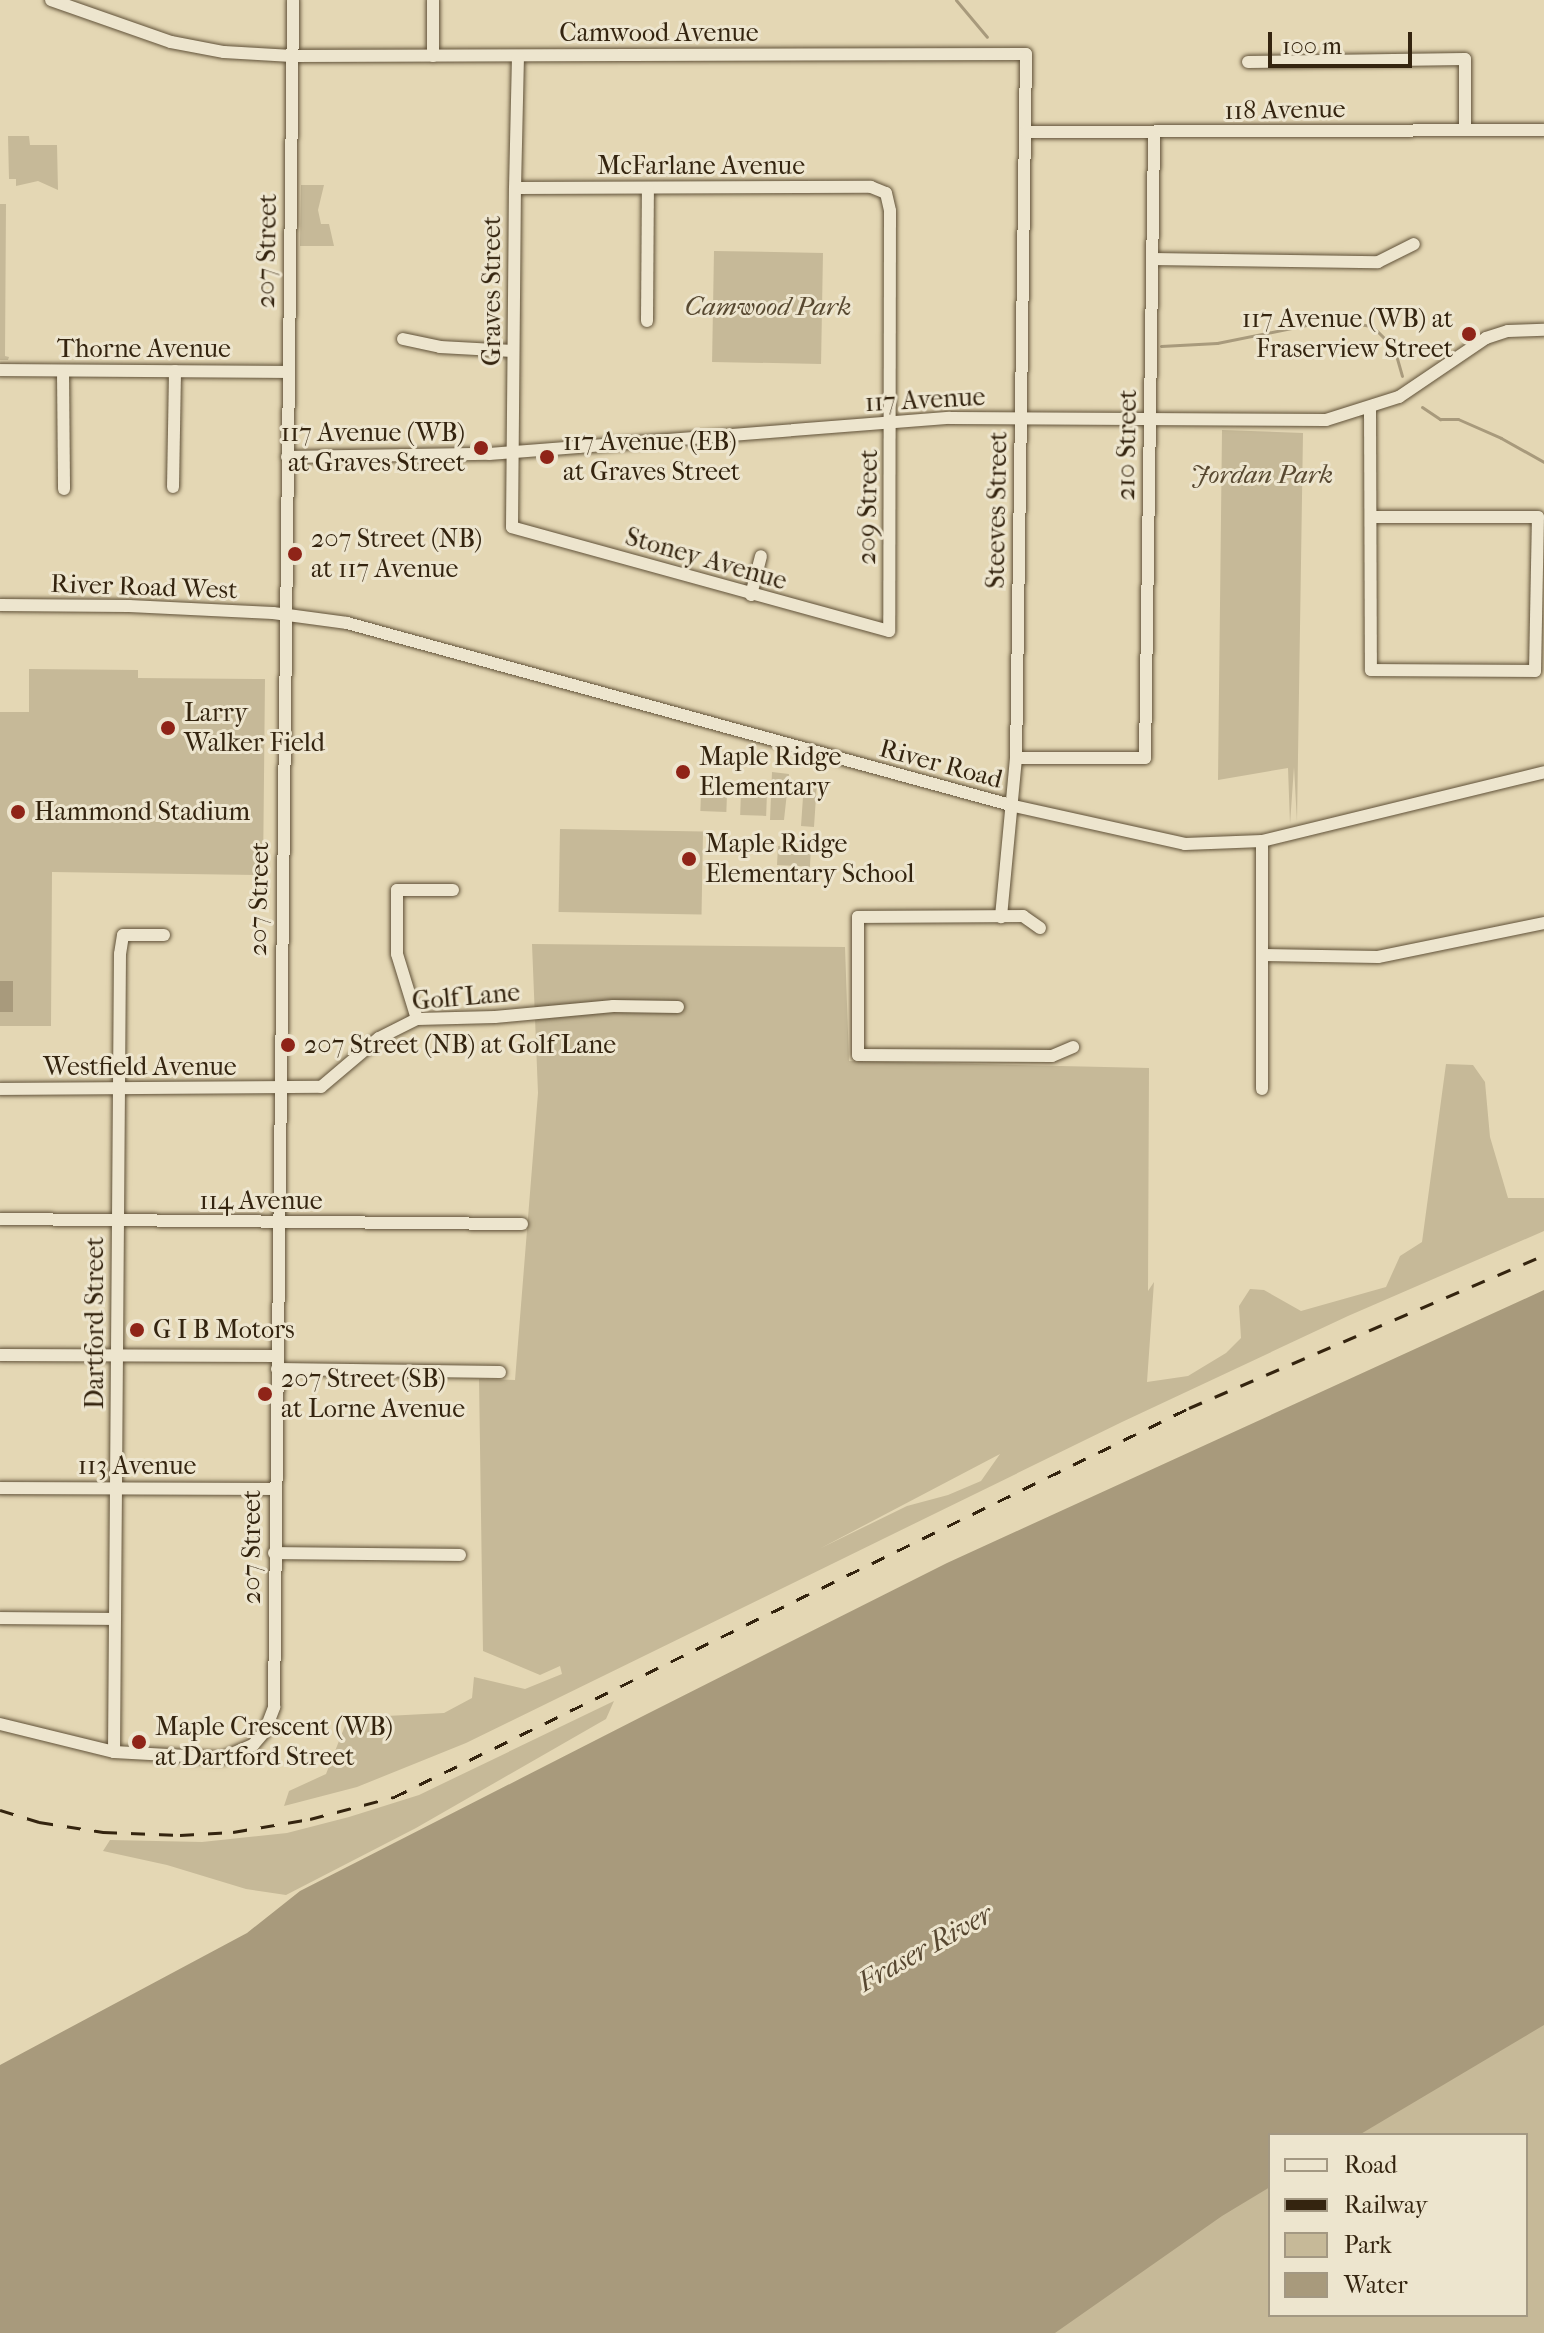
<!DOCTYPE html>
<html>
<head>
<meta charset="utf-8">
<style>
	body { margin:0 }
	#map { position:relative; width:1544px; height:2333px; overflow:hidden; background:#e4d7b4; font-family:"IM FELL French Canon",serif }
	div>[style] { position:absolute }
	.green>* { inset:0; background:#c6b998; transform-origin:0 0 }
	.water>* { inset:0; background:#a89a7c; transform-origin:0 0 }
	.stream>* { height:3px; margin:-1.5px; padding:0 1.5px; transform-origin:1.5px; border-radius:1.5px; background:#a89a7c }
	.roads { filter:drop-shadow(0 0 2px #605138) drop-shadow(0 0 2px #605138) }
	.minor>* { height:12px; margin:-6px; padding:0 6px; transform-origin:6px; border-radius:6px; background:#ede5ce }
	.rail>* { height:3px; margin-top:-1.5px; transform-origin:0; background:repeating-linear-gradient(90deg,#34240f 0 14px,transparent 0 28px) }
	.dots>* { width:22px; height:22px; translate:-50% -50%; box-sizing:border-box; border:4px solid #ede5ce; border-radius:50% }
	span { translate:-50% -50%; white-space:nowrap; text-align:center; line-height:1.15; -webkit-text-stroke:6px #ede5ce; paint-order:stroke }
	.street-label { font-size:26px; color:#34240f }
	.park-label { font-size:26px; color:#584931; font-style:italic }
	.poi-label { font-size:26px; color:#34240f }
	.right { translate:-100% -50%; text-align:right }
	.left { translate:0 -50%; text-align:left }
	.water-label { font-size:28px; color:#574730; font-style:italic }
	.legend { position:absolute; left:1268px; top:2133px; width:260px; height:184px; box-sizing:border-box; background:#ede5ce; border:2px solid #a39882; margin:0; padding:10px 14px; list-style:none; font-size:24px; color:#34240f }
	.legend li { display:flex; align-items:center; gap:16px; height:40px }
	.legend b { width:40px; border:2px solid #a39882 }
	.scale { position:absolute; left:1268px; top:32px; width:144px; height:36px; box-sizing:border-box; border:4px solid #34240f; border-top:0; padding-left:10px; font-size:24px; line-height:28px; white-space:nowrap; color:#34240f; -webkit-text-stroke:6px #ede5ce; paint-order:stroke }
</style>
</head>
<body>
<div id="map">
	<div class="green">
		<div style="clip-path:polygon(8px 136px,29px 136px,30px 145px,57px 145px,58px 190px,38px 181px,16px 186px,16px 179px,9px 179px)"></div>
		<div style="clip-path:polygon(301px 185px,324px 185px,318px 210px,321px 224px,329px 224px,334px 246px,300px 246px)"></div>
		<div style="clip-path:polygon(0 204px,6px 204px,5px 356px,9px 357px,8px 360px,0 360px)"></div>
		<div style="left:714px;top:251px;width:109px;height:111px;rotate:1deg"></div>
		<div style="clip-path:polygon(1222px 430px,1303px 433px,1297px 822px,1294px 767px,1290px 824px,1288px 768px,1218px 780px)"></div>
		<div style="clip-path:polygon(29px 669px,138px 670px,138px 678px,265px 679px,263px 875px,52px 872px,51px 1026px,0 1026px,0 712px,29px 712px)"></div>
		<div style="clip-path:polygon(772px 772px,789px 774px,784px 820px,770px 820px)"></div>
		<div style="clip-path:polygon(794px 780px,817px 782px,814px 827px,801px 826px,803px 797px,793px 796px)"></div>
		<div style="left:741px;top:791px;width:26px;height:24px;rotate:2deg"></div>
		<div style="left:701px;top:793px;width:26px;height:18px;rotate:2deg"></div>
		<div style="left:560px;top:829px;width:143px;height:83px;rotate:1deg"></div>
		<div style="left:778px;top:846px;width:33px;height:19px;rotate:3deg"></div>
		<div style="clip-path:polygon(evenodd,532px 944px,845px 947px,849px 1061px,1149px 1068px,1148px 1291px,1154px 1282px,1147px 1382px,1188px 1376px,1226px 1353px,1241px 1338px,1239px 1306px,1250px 1289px,1264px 1290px,1301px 1311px,1386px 1287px,1400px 1256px,1422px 1242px,1446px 1064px,1473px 1065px,1485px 1082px,1490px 1137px,1508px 1198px,1544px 1198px,1544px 1231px,1348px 1316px,1122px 1422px,466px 1743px,357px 1787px,284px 1806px,289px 1791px,326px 1774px,348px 1718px,444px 1713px,472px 1698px,474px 1677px,525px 1689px,562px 1674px,560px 1666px,540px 1675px,483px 1651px,479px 1379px,515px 1380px,538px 1093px,532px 944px,1000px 1454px,981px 1481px,948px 1495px,907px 1506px,821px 1548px,1000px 1454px)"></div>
		<div style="clip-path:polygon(614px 1701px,606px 1719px,416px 1828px,286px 1895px,246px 1889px,167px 1865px,103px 1851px,110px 1840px,202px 1842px,287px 1833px,349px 1817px,419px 1795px)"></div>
		<div style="clip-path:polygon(1544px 2010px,1544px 2333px,1051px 2333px,1270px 2180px,1270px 2315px,1526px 2315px,1526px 2135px,1341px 2135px)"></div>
	</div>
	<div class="water">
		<div style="left:0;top:981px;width:13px;height:31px"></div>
		<div style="clip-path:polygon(1544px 1290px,1544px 2025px,1359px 2135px,1270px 2135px,1270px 2187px,1222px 2216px,1055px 2333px,0 2333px,0 2065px,247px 1933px,300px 1891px,645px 1715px,947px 1563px)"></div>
	</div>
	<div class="stream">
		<div style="left:956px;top:0;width:48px;rotate:50deg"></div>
		<div style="left:1161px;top:346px;width:56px;rotate:-3.1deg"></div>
		<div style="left:1217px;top:343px;width:116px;rotate:-11.4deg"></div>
		<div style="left:1331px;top:320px;width:41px;rotate:8.3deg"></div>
		<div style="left:1372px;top:326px;width:31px;rotate:45deg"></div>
		<div style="left:1394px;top:348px;width:29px;rotate:74deg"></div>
		<div style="left:1422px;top:407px;width:22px;rotate:34deg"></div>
		<div style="left:1440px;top:419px;width:18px"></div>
		<div style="left:1458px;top:419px;width:47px;rotate:23.8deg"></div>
		<div style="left:1501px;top:438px;width:49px;rotate:29.2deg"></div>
	</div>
	<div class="roads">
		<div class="minor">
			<div style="left:51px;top:0;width:127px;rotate:19.3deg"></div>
			<div style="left:171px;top:42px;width:54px;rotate:10.7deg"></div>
			<div style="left:224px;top:52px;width:68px;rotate:3.4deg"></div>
			<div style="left:292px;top:56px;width:734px;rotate:-0.16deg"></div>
			<div style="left:1026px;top:54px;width:704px;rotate:90.81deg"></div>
			<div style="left:1016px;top:758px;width:160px;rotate:95.4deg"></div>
			<div style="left:433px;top:0;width:56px;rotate:90deg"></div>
			<div style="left:1248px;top:62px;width:217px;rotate:-0.8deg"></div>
			<div style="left:1465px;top:59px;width:71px;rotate:90deg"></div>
			<div style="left:1026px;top:132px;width:518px;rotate:-0.22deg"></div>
			<div style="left:515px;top:188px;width:356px;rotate:-0.2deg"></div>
			<div style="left:871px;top:187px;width:16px;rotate:22deg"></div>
			<div style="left:886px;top:193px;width:18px;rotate:77deg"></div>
			<div style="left:890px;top:211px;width:420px;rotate:90.1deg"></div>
			<div style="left:889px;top:631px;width:391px;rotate:-164.6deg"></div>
			<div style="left:512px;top:527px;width:339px;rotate:-89.5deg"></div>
			<div style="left:515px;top:188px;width:132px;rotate:-88.7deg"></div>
			<div style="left:1152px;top:259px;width:226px;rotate:0.8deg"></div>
			<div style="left:1378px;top:262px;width:40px;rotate:-26.6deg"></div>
			<div style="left:647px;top:321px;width:133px;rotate:-89.6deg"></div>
			<div style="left:403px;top:339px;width:38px;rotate:12deg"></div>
			<div style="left:440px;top:347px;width:73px;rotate:3.1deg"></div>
			<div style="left:0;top:370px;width:288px;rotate:0.4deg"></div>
			<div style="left:63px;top:371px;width:118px;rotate:89.5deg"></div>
			<div style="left:1370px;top:409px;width:261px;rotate:89.8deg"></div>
			<div style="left:1371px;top:670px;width:164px;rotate:0.3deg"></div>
			<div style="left:1535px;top:671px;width:154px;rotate:-88.9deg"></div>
			<div style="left:1538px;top:517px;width:165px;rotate:180deg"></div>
			<div style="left:287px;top:457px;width:202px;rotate:-0.9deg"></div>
			<div style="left:489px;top:454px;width:462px;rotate:-4.5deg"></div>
			<div style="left:950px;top:418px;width:376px;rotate:0.3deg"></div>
			<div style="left:1326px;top:420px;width:77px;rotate:-17.5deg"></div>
			<div style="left:1399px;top:397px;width:105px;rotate:-34.1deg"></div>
			<div style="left:1486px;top:338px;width:23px;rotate:-18deg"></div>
			<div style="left:1508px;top:331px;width:36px;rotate:-2deg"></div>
			<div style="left:173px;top:487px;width:116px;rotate:-89deg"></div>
			<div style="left:751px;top:595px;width:40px;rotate:-75.6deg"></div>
			<div style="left:0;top:605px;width:129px;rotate:0.4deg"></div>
			<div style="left:129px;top:606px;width:144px;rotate:2.8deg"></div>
			<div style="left:273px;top:613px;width:75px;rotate:7.7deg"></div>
			<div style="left:347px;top:623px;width:692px;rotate:15.34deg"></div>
			<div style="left:1014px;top:806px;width:175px;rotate:12.5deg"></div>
			<div style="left:1185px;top:844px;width:77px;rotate:-2.2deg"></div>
			<div style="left:1262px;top:841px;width:290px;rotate:-13.7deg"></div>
			<div style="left:1016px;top:758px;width:129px"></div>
			<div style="left:1145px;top:758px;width:625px;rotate:-89.17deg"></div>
			<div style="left:1262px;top:841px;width:248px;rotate:90deg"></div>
			<div style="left:1040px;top:928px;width:21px;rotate:-145deg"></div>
			<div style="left:1023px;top:916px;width:165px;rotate:179.7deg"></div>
			<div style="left:858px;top:917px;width:138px;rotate:90deg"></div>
			<div style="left:858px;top:1055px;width:194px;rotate:0.3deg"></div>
			<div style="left:1052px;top:1056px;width:23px;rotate:-23deg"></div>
			<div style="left:1264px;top:955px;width:114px;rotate:1deg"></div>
			<div style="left:1378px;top:957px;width:169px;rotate:-11.6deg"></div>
			<div style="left:417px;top:1019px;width:68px;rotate:-107.1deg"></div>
			<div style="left:397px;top:954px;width:64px;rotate:-90deg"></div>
			<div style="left:397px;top:890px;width:56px"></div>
			<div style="left:0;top:1089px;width:321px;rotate:-0.4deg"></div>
			<div style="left:321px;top:1087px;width:76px;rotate:-40.2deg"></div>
			<div style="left:379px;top:1038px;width:42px;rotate:-26.6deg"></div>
			<div style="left:417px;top:1019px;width:78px;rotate:-1.5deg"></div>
			<div style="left:495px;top:1017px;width:119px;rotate:-5.3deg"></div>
			<div style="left:613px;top:1006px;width:65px;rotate:0.9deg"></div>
			<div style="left:0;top:1219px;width:522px;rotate:0.55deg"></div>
			<div style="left:0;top:1355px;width:277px;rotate:0.2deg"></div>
			<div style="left:277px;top:1369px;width:223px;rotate:0.8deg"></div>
			<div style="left:0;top:1488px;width:274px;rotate:0.2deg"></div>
			<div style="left:274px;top:1553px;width:186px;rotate:0.6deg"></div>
			<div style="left:0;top:1618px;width:115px;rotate:0.5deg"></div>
			<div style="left:0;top:1724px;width:117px;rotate:13.8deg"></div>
			<div style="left:114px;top:1752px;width:108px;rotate:3.2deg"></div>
			<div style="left:222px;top:1758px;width:34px;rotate:-23deg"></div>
			<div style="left:253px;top:1745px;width:18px;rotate:-49deg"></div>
			<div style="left:265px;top:1731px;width:26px;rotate:-69deg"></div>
			<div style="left:274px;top:1707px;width:1707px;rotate:-89.36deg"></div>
			<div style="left:114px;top:1752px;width:798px;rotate:-89.57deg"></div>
			<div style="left:120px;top:954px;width:19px;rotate:-81deg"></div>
			<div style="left:123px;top:935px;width:41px"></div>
		</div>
	</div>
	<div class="rail">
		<div style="left:0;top:1810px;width:41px;rotate:17.1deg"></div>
		<div style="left:39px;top:1822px;width:65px;rotate:8.9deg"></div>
		<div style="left:103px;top:1832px;width:77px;rotate:2.2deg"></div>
		<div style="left:180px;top:1835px;width:53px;rotate:-3.2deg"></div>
		<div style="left:233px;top:1832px;width:78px;rotate:-9.6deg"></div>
		<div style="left:310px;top:1819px;width:87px;rotate:-14.7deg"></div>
		<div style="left:394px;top:1797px;width:885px;rotate:-26.07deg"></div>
		<div style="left:1189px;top:1408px;width:387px;rotate:-23.3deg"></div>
	</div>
	<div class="dots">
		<div style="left:1469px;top:334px;background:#8f2418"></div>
		<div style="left:481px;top:448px;background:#8f2418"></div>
		<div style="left:547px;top:457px;background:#8f2418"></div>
		<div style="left:295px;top:554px;background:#8f2418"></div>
		<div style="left:168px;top:728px;background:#8f2418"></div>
		<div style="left:683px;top:772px;background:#8f2418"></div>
		<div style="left:18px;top:812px;background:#8f2418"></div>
		<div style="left:689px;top:859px;background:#8f2418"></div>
		<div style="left:288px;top:1045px;background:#8f2418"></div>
		<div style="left:137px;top:1330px;background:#8f2418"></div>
		<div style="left:265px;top:1394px;background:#8f2418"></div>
		<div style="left:139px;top:1742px;background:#8f2418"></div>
	</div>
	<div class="street-label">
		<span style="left:659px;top:33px">Camwood Avenue</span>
		<span style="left:1285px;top:110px;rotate:-1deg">118 Avenue</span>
		<span style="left:701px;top:166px">McFarlane Avenue</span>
		<span style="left:267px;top:251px;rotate:-89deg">207 Street</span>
		<span style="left:492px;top:291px;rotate:-90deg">Graves Street</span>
		<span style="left:144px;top:349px">Thorne Avenue</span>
		<span style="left:925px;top:400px;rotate:-3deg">117 Avenue</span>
		<span style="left:1127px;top:445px;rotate:-89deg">210 Street</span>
		<span style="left:868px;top:507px;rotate:-89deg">209 Street</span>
		<span style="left:997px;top:510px;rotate:-89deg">Steeves Street</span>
		<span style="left:706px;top:559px;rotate:16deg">Stoney Avenue</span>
		<span style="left:144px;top:587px;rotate:2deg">River Road West</span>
		<span style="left:941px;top:764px;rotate:15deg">River Road</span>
		<span style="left:259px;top:899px;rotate:-89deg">207 Street</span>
		<span style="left:466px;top:997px;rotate:-5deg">Golf Lane</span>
		<span style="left:140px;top:1067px">Westfield Avenue</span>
		<span style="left:261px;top:1201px">114 Avenue</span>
		<span style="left:95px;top:1323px;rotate:-90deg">Dartford Street</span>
		<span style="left:137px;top:1466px">113 Avenue</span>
		<span style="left:252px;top:1547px;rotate:-90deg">207 Street</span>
	</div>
	<div class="park-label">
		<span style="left:768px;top:307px">Camwood Park</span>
		<span style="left:1262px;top:475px">Jordan Park</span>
	</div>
	<div class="poi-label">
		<span class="right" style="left:1453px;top:334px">117 Avenue (WB) at<br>Fraserview Street</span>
		<span class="right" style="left:465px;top:448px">117 Avenue (WB)<br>at Graves Street</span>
		<span class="left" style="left:563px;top:457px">117 Avenue (EB)<br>at Graves Street</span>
		<span class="left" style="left:311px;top:554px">207 Street (NB)<br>at 117 Avenue</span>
		<span class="left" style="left:184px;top:728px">Larry<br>Walker Field</span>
		<span class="left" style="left:699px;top:772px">Maple Ridge<br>Elementary</span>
		<span class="left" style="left:34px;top:812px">Hammond Stadium</span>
		<span class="left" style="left:705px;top:859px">Maple Ridge<br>Elementary School</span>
		<span class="left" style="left:304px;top:1045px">207 Street (NB) at Golf Lane</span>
		<span class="left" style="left:153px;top:1330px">G I B Motors</span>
		<span class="left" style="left:281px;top:1394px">207 Street (SB)<br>at Lorne Avenue</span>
		<span class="left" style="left:155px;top:1742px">Maple Crescent (WB)<br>at Dartford Street</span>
	</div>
	<div class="water-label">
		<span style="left:925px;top:1948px;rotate:-29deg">Fraser River</span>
	</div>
	<ul class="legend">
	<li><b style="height:10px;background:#ede5ce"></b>Road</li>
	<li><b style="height:10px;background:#34240f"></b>Railway</li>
	<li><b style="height:22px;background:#c6b998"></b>Park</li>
	<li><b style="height:22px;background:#a89a7c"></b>Water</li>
	</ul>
	<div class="scale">100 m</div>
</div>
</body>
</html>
